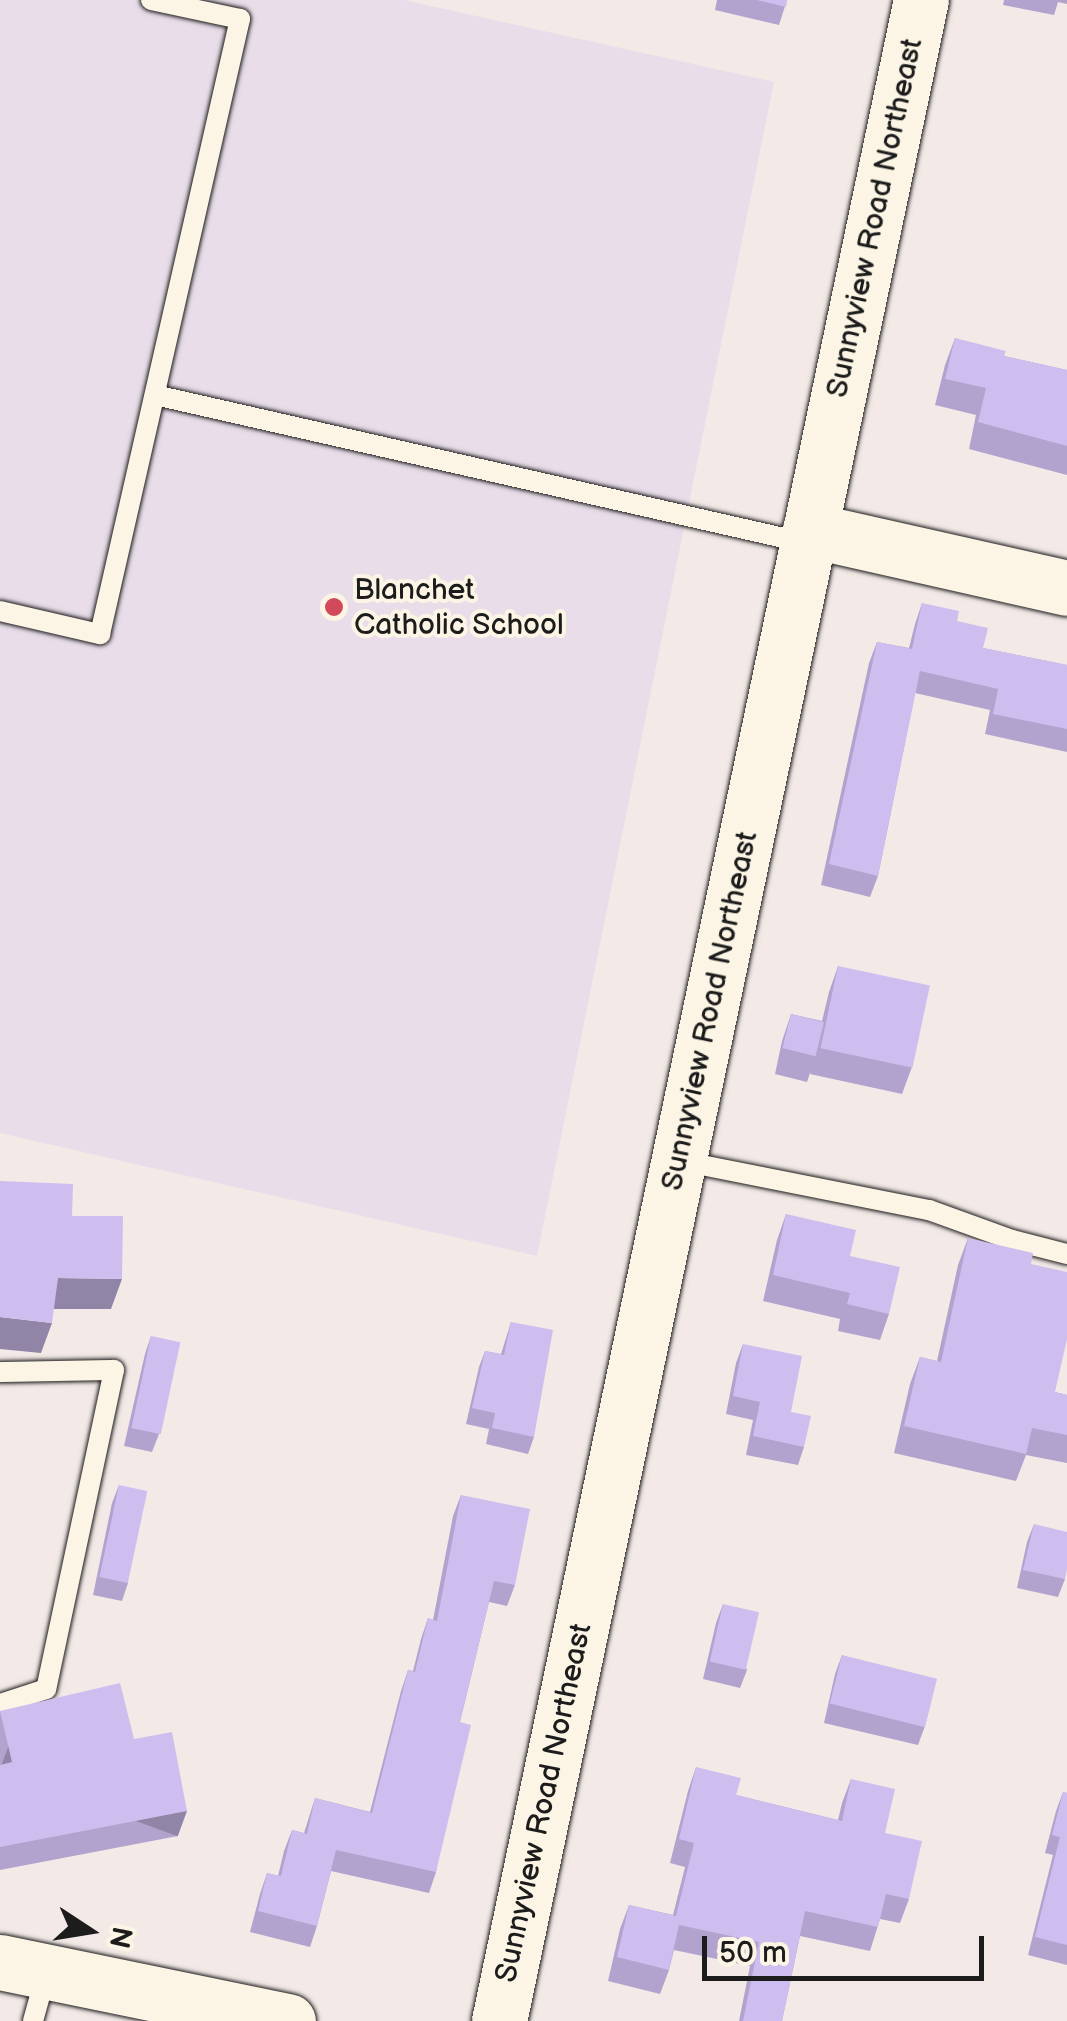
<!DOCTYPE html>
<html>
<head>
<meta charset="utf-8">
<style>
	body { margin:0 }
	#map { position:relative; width:1067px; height:2021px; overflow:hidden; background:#f3eae7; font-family:"Balsamiq Sans",sans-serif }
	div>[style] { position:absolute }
	.built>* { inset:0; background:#e8dde9 }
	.roads { filter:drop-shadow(0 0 2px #1c1c1c) drop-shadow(0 0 2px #1c1c1c) }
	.lane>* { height:20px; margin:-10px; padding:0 10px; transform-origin:10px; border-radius:10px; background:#fcf5e5 }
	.secondary>* { height:55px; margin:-27.5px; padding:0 27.5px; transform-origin:27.5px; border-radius:27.5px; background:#fcf5e5 }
	.wall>* { inset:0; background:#b1a3ce }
	.shaded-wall>* { inset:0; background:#9085a7; transform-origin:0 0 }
	.building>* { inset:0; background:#cebeef; transform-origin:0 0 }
	.dots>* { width:28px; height:28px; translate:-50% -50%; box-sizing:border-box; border:5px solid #fcf5e5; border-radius:50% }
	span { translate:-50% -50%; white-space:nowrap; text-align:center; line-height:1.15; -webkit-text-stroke:8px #fcf5e5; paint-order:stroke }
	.street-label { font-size:30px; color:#1c1c1c }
	.poi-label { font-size:30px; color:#1c1c1c }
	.left { translate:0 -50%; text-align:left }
	.north { position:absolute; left:40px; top:1881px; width:100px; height:100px; -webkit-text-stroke:8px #fcf5e5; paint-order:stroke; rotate:102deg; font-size:28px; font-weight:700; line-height:40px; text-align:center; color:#1c1c1c }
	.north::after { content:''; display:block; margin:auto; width:35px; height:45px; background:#1c1c1c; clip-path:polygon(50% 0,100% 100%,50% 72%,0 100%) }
	.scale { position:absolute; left:702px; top:1936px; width:282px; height:45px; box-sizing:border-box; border:5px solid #1c1c1c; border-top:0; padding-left:12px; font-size:30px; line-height:35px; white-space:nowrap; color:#1c1c1c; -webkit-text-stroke:8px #fcf5e5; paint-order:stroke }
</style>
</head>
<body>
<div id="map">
	<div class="built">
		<div style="clip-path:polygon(0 0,404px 0,774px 82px,537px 1256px,0 1133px)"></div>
	</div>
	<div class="roads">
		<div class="lane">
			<div style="left:155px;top:395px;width:668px;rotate:12.81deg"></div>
			<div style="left:0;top:611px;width:103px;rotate:13deg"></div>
			<div style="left:100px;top:634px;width:631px;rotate:-77.18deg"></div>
			<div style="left:240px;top:19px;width:91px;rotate:-167.9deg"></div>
			<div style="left:681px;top:1161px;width:253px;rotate:11.2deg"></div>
			<div style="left:929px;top:1210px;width:88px;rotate:19.9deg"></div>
			<div style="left:1012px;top:1240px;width:57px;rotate:14.3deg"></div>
			<div style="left:0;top:1372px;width:114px;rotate:-1deg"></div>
			<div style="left:114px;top:1370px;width:326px;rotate:102deg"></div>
			<div style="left:46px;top:1689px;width:48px;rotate:161.9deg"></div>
			<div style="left:33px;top:2021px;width:49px;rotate:-74.5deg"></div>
		</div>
		<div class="secondary">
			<div style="left:810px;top:530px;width:263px;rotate:12.7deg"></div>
			<div style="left:0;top:1962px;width:294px;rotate:11.6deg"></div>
			<div style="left:499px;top:2021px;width:2065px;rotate:-78.21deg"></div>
		</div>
	</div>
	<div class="wall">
		<div style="clip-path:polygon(717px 0,787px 0,779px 25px,715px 10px)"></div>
		<div style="clip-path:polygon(1004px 0,1067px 0,1067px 4px,1058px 2px,1054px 15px,1003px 5px)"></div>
		<div style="clip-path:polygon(955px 338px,1004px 356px,1067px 370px,1067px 475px,969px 449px,976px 415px,935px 405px,945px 365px)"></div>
		<div style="clip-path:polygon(922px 603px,957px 621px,983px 648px,1067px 665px,1067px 752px,985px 734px,990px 710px,915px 693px,878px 876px,870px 897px,821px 885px,869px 663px,877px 642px,909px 648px,915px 624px)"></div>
		<div style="clip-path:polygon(838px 966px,912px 1067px,902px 1094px,810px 1074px,811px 1070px,807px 1082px,775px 1074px,782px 1041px,791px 1014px,822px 1021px,829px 992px)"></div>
		<div style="clip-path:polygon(786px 1214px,850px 1256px,889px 1314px,880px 1340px,838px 1331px,840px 1319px,763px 1301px,777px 1240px)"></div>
		<div style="clip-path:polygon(968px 1238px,1031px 1264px,1055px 1392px,1067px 1395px,1067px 1463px,1026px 1455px,1016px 1481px,894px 1453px,910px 1384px,920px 1357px,937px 1361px,958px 1265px)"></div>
		<div style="clip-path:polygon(511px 1322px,534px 1437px,528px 1454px,486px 1444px,489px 1429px,466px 1424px,479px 1367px,485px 1351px,501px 1354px)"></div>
		<div style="clip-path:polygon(151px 1336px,159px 1434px,152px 1452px,124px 1446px,145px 1354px)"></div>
		<div style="clip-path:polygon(743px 1344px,791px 1412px,804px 1447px,798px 1465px,746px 1455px,753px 1420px,726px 1414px,736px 1363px)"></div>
		<div style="clip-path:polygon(119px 1485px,128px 1583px,122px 1601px,93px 1595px,112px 1503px)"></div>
		<div style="clip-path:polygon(461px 1495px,515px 1585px,507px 1606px,489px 1602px,460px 1722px,436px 1872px,429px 1893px,331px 1871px,317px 1926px,310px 1947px,250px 1932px,260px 1894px,267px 1873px,278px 1876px,284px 1851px,292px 1830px,304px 1833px,315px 1798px,370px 1812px,401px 1691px,408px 1670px,413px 1671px,421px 1639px,428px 1618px,433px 1620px,453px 1516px)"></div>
		<div style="clip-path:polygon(1034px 1524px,1065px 1579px,1058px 1597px,1017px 1588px,1027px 1542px)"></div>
		<div style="clip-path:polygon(723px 1604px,747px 1670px,740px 1688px,703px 1679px,716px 1623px)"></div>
		<div style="clip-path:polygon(842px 1655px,925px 1726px,918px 1745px,824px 1723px,835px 1674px)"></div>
		<div style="clip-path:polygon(0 1711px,134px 1739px,178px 1836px,0 1870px)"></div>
		<div style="clip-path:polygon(696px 1767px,736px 1795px,838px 1820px,842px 1803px,851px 1779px,885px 1833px,909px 1899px,900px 1923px,880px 1919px,870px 1951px,800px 1936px,782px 2021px,739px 2021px,750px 1966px,674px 1950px,669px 1970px,660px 1994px,608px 1981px,620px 1929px,629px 1905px,673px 1915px,685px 1867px,670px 1863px,688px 1791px)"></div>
		<div style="clip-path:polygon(1063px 1792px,1067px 1793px,1067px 1965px,1028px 1955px,1053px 1855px,1045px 1853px,1056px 1811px)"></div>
	</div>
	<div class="shaded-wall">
		<div style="clip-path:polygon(58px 1278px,122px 1279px,111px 1309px,47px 1309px)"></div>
		<div style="clip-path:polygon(0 1317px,52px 1323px,41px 1353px,0 1349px)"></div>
		<div style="left:187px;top:1811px;width:27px;height:190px;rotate:110deg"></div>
	</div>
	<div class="building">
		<div style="clip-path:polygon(757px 0,787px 0,786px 7px)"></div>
		<div style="clip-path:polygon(955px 338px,1006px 351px,1004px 356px,1067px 370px,1067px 446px,978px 422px,986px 388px,945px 379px)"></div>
		<div style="clip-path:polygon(922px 603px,959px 611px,957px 621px,988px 628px,983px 648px,1067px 665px,1067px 729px,993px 714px,998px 689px,920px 671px,878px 876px,829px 864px,877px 642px,912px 649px)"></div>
		<div style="left:838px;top:966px;width:94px;height:84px;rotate:12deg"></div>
		<div style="left:791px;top:1014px;width:34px;height:35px;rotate:14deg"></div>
		<div style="clip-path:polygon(0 1181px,73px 1184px,72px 1216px,123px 1216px,122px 1279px,58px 1278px,52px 1323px,0 1317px)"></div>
		<div style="clip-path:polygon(786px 1214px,856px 1230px,850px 1256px,900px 1267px,889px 1314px,847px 1304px,850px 1293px,773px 1275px)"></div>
		<div style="clip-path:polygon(968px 1238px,1033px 1253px,1031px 1264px,1067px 1272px,1067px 1339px,1055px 1392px,1067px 1395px,1067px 1435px,1032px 1428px,1026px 1454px,904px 1426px,920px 1357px,941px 1362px)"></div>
		<div style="clip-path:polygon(511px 1322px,553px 1330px,534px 1437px,492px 1428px,495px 1413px,472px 1408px,485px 1351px,504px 1355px)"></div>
		<div style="left:151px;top:1336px;width:30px;height:94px;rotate:12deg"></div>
		<div style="clip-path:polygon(743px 1344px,802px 1356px,791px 1412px,811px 1416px,804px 1447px,753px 1436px,760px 1402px,733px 1396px)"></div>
		<div style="left:119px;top:1485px;width:29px;height:94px;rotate:12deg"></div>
		<div style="clip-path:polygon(461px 1495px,530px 1509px,515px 1585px,494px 1581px,460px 1722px,471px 1725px,436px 1872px,336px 1850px,317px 1926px,258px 1911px,267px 1873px,281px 1876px,292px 1830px,307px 1834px,315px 1798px,372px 1813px,408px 1670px,415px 1672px,428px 1618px,437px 1621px)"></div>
		<div style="clip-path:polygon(1034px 1524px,1067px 1532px,1067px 1569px,1065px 1579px,1023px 1570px)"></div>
		<div style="left:723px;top:1604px;width:37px;height:59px;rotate:13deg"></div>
		<div style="left:842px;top:1655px;width:98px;height:50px;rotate:14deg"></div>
		<div style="clip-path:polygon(120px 1683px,134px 1739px,172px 1732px,187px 1811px,0 1847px,0 1765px,12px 1762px,0 1711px)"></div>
		<div style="clip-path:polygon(696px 1767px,741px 1778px,736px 1795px,842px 1821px,851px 1779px,895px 1789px,885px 1833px,922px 1841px,909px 1899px,886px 1894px,878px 1927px,805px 1911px,782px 2021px,743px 2021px,759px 1942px,679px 1925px,669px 1970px,617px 1957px,629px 1905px,676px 1916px,694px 1843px,679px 1839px)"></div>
		<div style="clip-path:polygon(1063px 1792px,1067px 1793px,1067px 1945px,1035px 1937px,1060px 1837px,1052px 1835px)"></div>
	</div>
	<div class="dots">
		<div style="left:334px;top:607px;background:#d1495b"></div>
	</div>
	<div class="street-label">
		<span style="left:875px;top:218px;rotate:-78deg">Sunnyview Road Northeast</span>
		<span style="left:710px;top:1011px;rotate:-78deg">Sunnyview Road Northeast</span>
		<span style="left:544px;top:1803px;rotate:-78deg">Sunnyview Road Northeast</span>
	</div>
	<div class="poi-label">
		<span class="left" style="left:354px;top:607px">Blanchet<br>Catholic School</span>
	</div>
	<div class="north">N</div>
	<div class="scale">50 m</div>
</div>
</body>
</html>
